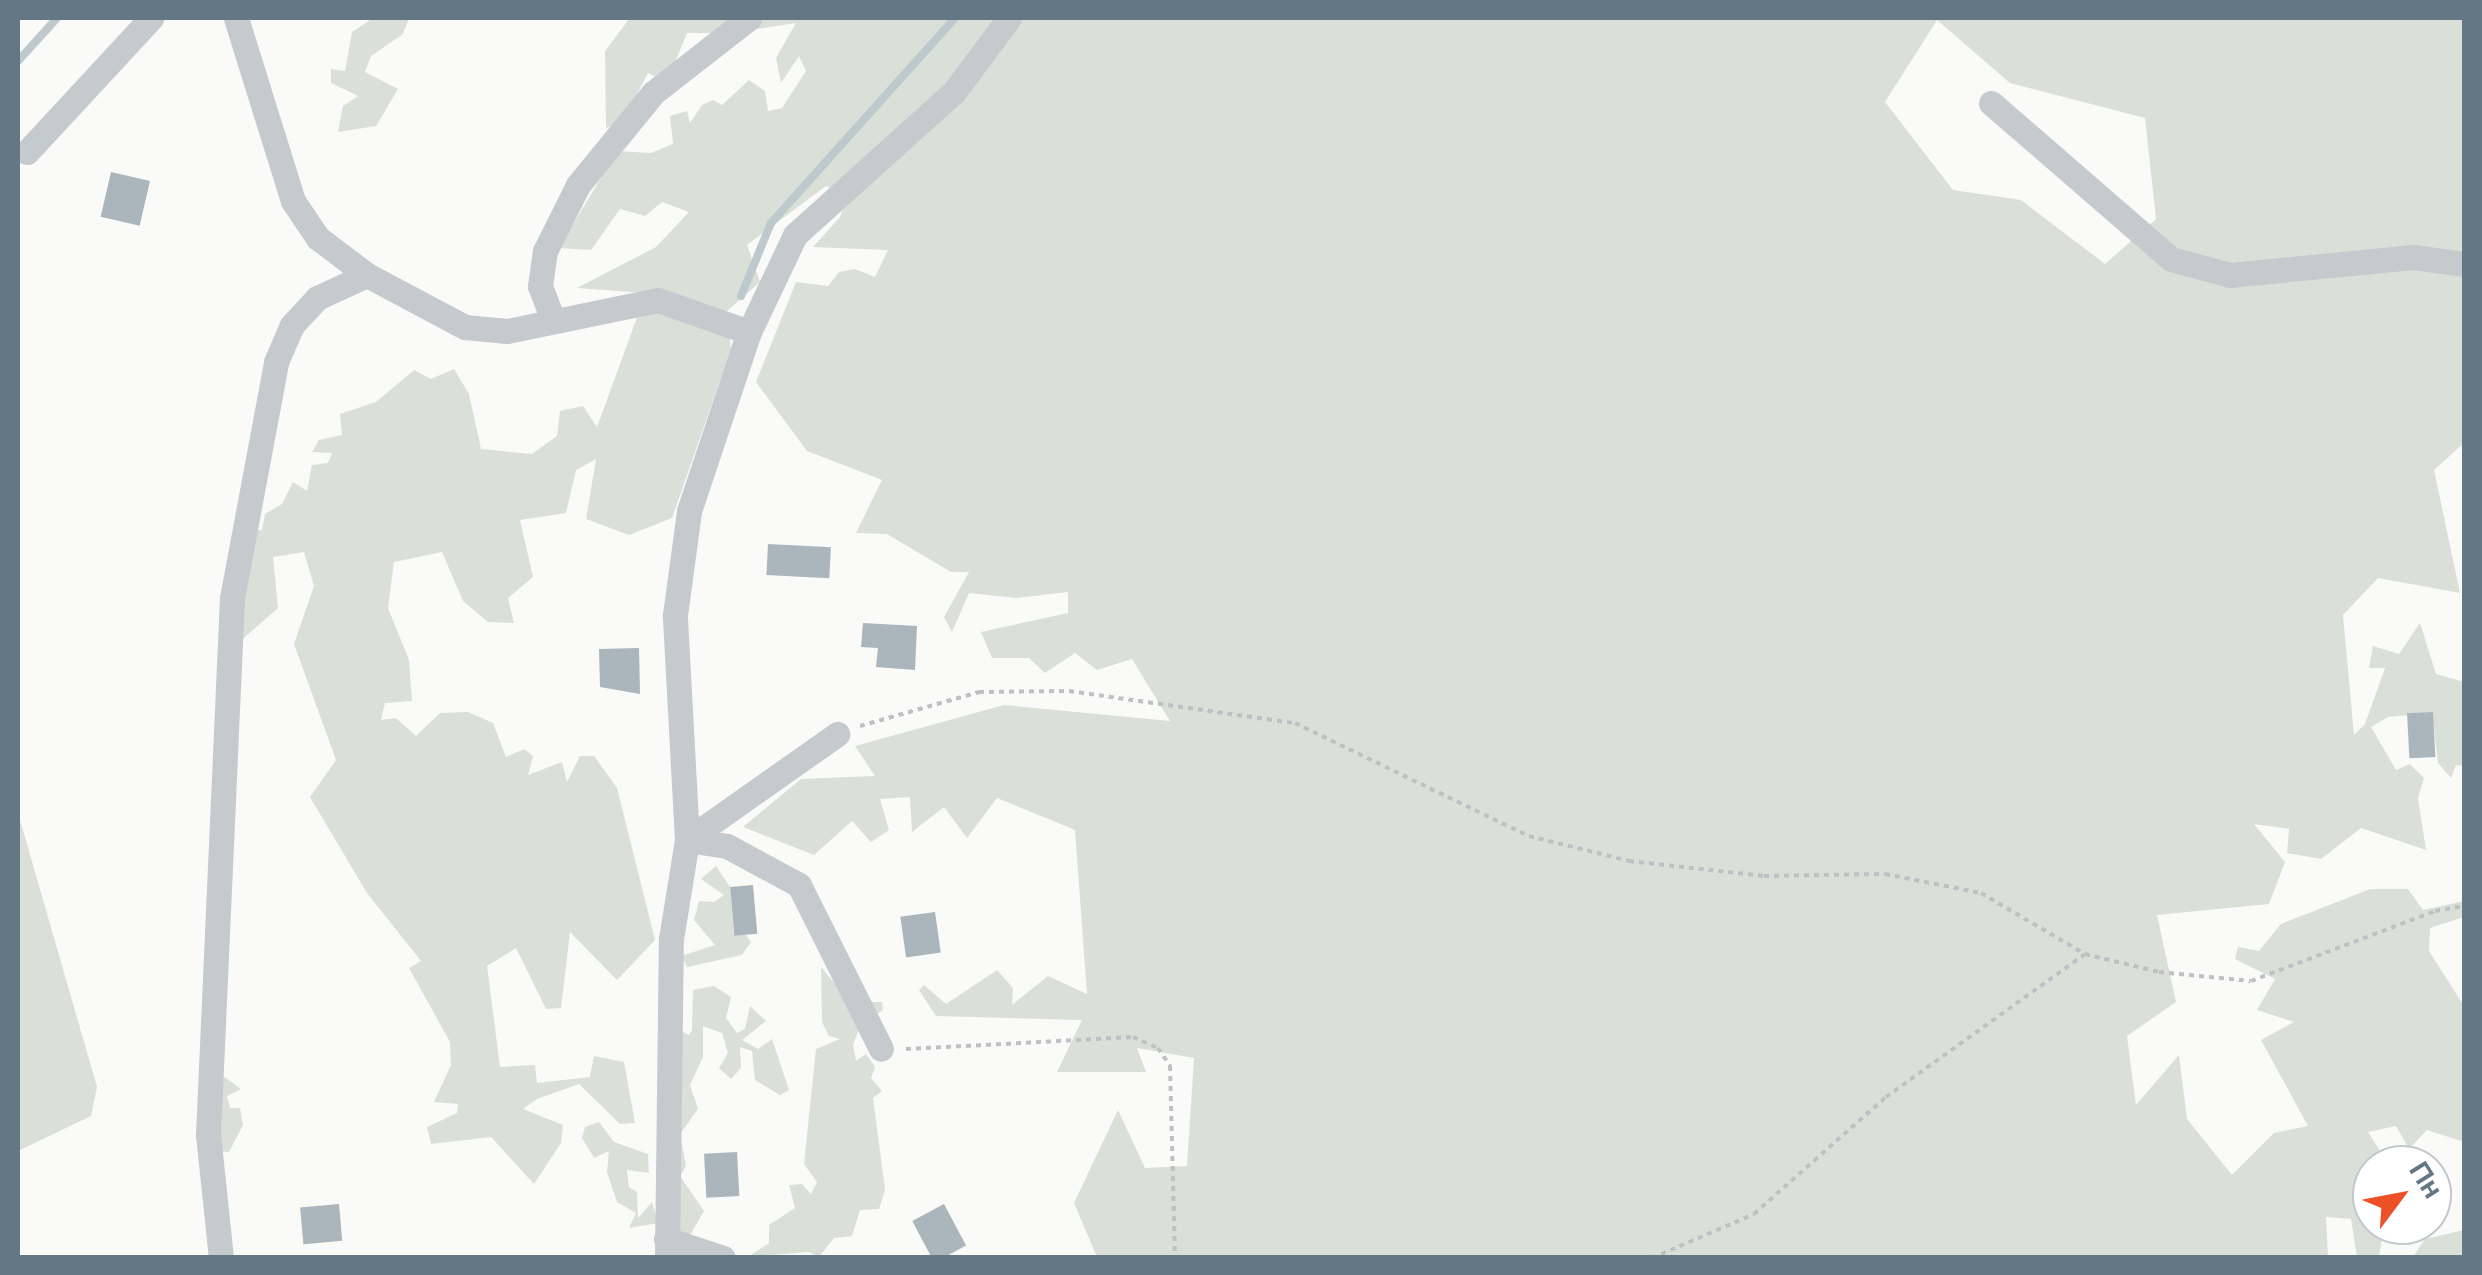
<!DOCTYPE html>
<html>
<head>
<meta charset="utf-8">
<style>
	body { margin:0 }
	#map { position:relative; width:2482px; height:1275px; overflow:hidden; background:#fafaf8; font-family:"DM Sans",sans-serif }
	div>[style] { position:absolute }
	.green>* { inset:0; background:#dae0d7 }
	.stream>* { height:8px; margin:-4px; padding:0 4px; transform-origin:4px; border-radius:4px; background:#bec9ce }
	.building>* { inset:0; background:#abb5bc; transform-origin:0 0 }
	.path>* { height:4px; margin-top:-2px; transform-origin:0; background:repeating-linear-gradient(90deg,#bdc1c4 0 5px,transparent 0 10px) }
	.minor>* { height:25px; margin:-12.5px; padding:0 12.5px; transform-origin:12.5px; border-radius:12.5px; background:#c5cace }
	span { translate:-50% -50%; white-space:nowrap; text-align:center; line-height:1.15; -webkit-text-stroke:10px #fff; paint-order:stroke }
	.frame { position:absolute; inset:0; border:20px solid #637785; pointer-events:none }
	.north { position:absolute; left:2352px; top:1145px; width:100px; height:100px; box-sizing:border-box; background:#fff; border:2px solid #c1c9ce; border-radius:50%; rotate:58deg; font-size:28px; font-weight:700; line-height:40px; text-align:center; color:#637785 }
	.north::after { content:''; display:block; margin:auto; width:35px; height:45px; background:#ed5025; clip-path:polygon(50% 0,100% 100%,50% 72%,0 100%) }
</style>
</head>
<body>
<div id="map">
	<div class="green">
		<div style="clip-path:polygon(373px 18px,409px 18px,403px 34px,371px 56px,365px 72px,398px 89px,376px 126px,338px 132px,343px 106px,358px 96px,331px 83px,331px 69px,345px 71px,352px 32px)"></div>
		<div style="clip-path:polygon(630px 18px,738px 18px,716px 33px,687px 33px,676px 60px,658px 78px,648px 73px,622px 123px,606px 128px,605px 51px)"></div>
		<div style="clip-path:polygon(evenodd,757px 18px,2464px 18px,2464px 443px,2434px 470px,2460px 593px,2378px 578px,2343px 615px,2354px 735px,2365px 724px,2385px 668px,2369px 668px,2373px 646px,2399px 654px,2420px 623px,2436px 674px,2464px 682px,2464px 766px,2456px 765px,2451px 778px,2438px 763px,2432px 713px,2388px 717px,2371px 727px,2396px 770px,2410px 764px,2424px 778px,2418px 798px,2426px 850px,2361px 828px,2321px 859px,2287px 853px,2289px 829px,2254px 824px,2285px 862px,2269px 904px,2157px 915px,2176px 1002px,2127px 1036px,2136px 1105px,2179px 1055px,2187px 1119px,2232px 1175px,2274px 1133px,2308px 1126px,2261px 1040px,2294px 1022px,2257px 1010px,2275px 979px,2235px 959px,2238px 947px,2259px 951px,2281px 924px,2370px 889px,2408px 889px,2423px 910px,2464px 901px,2464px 917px,2430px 928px,2429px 951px,2464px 1006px,2464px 1142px,2427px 1130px,2409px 1149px,2396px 1126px,2368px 1132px,2389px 1165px,2372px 1165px,2372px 1225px,2384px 1225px,2379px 1257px,2357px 1257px,2351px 1219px,2326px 1217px,2328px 1257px,1097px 1257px,1074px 1203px,1118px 1110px,1145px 1168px,1187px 1166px,1194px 1058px,1137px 1048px,1146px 1072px,1057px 1072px,1082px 1020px,936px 1016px,919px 990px,924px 985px,946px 1004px,997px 970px,1013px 988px,1012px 1005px,1048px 976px,1087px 994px,1075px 830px,997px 798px,967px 838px,944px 807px,912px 832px,910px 797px,880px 799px,889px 830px,871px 842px,852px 821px,814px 855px,743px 827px,801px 779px,875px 776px,855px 746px,1004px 705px,1170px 721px,1132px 659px,1097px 670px,1075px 653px,1045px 673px,1029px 658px,992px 658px,981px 632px,1068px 613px,1068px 592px,1016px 598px,969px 593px,952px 632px,944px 617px,969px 572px,951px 572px,887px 534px,856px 533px,882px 480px,807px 451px,756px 382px,796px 282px,828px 286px,839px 272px,855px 269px,875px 277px,888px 250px,813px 247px,840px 217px,848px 196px,826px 186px,747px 245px,760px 282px,727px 311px,731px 349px,672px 518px,629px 535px,586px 519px,596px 459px,576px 470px,566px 513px,520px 520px,533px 577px,508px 598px,514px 623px,488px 622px,463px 601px,442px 552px,394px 562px,388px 608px,409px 660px,412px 701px,385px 703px,381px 720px,396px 718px,416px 736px,440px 713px,468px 712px,493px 723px,506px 757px,524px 749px,533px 756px,528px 775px,562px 762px,567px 782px,580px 756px,594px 756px,617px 788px,655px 940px,617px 980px,570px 932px,561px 1008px,546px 1009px,516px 948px,487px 966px,500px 1067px,535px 1065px,537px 1083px,590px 1077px,594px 1056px,624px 1062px,635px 1123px,620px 1124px,579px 1084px,537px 1099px,523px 1109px,563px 1125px,561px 1143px,534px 1184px,491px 1137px,431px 1144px,427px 1127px,457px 1113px,458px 1104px,434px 1102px,451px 1065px,450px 1042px,409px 968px,421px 961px,367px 893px,310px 797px,336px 760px,294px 644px,314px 586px,304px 552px,273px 557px,278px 608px,237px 644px,251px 531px,262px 530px,265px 514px,282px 504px,293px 482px,307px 491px,312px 465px,328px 463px,332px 453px,312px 452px,319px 440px,342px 435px,340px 414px,376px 402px,414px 370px,431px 379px,454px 369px,469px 394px,481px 449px,532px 454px,557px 436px,560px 411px,583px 406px,597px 427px,646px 293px,577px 288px,656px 247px,689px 212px,662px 202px,645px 216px,620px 209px,591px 250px,559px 248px,617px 151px,651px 153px,673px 144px,670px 116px,687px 111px,690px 123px,702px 105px,713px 100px,722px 105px,749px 80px,765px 91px,768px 111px,782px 108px,806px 71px,799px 56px,781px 83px,776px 58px,796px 23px,751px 30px,757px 18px,1937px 20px,2010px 83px,2145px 118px,2156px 219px,2105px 264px,2021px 200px,1953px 190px,1885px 102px,1937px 20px)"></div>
		<div style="clip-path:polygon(18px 813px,97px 1087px,91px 1116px,18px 1151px)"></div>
		<div style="clip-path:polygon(716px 866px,730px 887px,734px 935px,746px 935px,751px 942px,742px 955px,687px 967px,681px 956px,715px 945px,694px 920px,699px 901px,714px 902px,724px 895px,701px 879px)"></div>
		<div style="clip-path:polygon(821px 967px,850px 1002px,882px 1002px,883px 1010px,860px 1026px,853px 1045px,856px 1061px,866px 1054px,875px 1067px,871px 1078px,882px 1091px,873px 1098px,885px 1190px,879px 1209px,860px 1210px,852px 1236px,834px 1238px,819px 1257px,809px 1252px,748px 1257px,769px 1243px,769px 1225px,795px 1208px,789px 1185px,802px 1184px,811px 1194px,817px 1182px,804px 1164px,816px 1049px,840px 1039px,829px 1036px,822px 1022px)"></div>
		<div style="clip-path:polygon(714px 986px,731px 997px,726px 1018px,737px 1033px,745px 1029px,750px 1006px,766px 1021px,742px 1040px,758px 1049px,772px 1039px,789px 1090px,780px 1095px,755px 1080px,752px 1051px,740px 1047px,741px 1068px,731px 1079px,719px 1068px,728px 1053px,722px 1033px,703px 1026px,703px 1057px,690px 1085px,698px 1109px,680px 1134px,686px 1166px,680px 1176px,704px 1211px,689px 1237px,673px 1232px,677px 1029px,689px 1035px,692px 1030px,693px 990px)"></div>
		<div style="clip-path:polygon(219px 1073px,241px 1089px,227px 1096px,230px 1108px,240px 1108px,243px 1125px,229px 1152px,217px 1151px)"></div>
		<div style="clip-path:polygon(599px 1122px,614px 1142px,648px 1154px,649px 1173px,627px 1170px,629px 1187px,637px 1192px,638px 1218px,652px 1202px,658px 1223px,629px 1228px,636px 1213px,617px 1202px,607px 1172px,609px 1151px,594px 1158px,582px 1138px,585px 1127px)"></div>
		<div style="clip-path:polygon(2464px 1230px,2464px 1257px,2413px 1257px,2425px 1239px)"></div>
	</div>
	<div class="stream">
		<div style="left:18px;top:61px;width:58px;rotate:-47.8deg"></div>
		<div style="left:741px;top:296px;width:79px;rotate:-67.7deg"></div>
		<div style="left:771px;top:223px;width:275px;rotate:-48.1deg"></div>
	</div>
	<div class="building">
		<div style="left:111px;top:172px;width:40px;height:46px;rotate:13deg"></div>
		<div style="left:768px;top:544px;width:63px;height:31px;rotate:3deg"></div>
		<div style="clip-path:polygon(863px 623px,917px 626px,915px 670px,876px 667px,878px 648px,861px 647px)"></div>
		<div style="clip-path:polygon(639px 648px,640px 694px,600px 687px,599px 649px)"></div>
		<div style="left:2433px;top:712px;width:45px;height:26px;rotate:87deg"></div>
		<div style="left:753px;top:885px;width:49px;height:23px;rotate:85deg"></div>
		<div style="left:935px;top:912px;width:41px;height:35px;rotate:82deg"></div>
		<div style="left:737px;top:1152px;width:44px;height:33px;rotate:87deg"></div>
		<div style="left:339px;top:1204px;width:37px;height:39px;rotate:85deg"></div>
		<div style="left:944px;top:1204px;width:47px;height:36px;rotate:62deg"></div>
	</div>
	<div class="path">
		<div style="left:860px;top:726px;width:124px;rotate:-15.9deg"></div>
		<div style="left:979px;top:692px;width:90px;rotate:-0.6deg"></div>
		<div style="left:1069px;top:691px;width:228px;rotate:8.1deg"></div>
		<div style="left:1295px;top:723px;width:260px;rotate:25.8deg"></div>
		<div style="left:1529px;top:836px;width:103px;rotate:14deg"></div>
		<div style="left:1629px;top:861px;width:136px;rotate:6.3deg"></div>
		<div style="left:1764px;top:876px;width:121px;rotate:-0.9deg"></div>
		<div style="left:1885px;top:874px;width:98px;rotate:11.2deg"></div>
		<div style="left:1981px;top:893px;width:121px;rotate:30.4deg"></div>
		<div style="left:2085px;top:954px;width:76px;rotate:13.7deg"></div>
		<div style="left:2159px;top:972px;width:92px;rotate:5.6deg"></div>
		<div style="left:2251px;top:981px;width:197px;rotate:-20.8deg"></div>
		<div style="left:2435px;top:911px;width:29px;rotate:-10deg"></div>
		<div style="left:906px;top:1049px;width:227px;rotate:-3deg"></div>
		<div style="left:1133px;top:1037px;width:27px;rotate:24deg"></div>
		<div style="left:1158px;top:1048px;width:22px;rotate:56deg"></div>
		<div style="left:1170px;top:1066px;width:192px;rotate:88.5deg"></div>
		<div style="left:1652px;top:1258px;width:111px;rotate:-23.3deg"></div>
		<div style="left:1754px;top:1214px;width:176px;rotate:-41.6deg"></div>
		<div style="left:1886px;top:1097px;width:245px;rotate:-35.7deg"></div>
	</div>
	<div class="minor">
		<div style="left:236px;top:18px;width:192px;rotate:72.7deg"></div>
		<div style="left:293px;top:201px;width:45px;rotate:56deg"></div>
		<div style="left:318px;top:238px;width:61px;rotate:37.1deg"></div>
		<div style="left:367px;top:275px;width:111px;rotate:28deg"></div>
		<div style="left:465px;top:327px;width:42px;rotate:5.4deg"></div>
		<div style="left:507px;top:331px;width:154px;rotate:-11.6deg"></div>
		<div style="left:658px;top:300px;width:96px;rotate:19.4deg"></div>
		<div style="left:1991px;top:103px;width:238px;rotate:40.9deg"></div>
		<div style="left:2171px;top:259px;width:61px;rotate:15.2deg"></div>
		<div style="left:2230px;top:275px;width:184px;rotate:-5.6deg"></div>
		<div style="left:2413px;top:257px;width:51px;rotate:7.8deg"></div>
		<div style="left:27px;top:152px;width:183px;rotate:-47.2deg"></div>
		<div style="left:553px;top:320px;width:36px;rotate:-111deg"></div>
		<div style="left:540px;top:286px;width:35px;rotate:-82deg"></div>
		<div style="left:545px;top:251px;width:74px;rotate:-63.4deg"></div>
		<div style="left:578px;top:185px;width:119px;rotate:-50.8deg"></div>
		<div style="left:653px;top:93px;width:122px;rotate:-38deg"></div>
		<div style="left:687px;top:840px;width:40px;rotate:8.5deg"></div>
		<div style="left:727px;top:846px;width:82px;rotate:28.4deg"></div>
		<div style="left:799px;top:885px;width:183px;rotate:63.4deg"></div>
		<div style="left:687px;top:840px;width:184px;rotate:-35.2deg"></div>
		<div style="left:666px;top:1239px;width:60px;rotate:18.4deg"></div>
		<div style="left:221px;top:1258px;width:124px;rotate:-96deg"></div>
		<div style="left:208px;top:1135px;width:538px;rotate:-87.44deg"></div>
		<div style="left:232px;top:598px;width:240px;rotate:-79.4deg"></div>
		<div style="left:276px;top:362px;width:40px;rotate:-66.6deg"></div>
		<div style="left:292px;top:325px;width:37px;rotate:-47deg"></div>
		<div style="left:317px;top:298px;width:55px;rotate:-24.7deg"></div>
		<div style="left:667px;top:1258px;width:319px;rotate:-89.3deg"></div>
		<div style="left:671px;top:939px;width:100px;rotate:-80.8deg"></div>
		<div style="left:687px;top:840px;width:225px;rotate:-93.1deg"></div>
		<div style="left:675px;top:615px;width:105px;rotate:-82.3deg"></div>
		<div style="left:689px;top:511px;width:189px;rotate:-71.5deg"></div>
		<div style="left:749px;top:332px;width:107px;rotate:-64.6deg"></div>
		<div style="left:795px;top:235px;width:214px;rotate:-42deg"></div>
		<div style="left:954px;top:92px;width:92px;rotate:-53.4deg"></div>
	</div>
	<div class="frame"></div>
	<div class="north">Пн</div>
</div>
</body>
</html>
